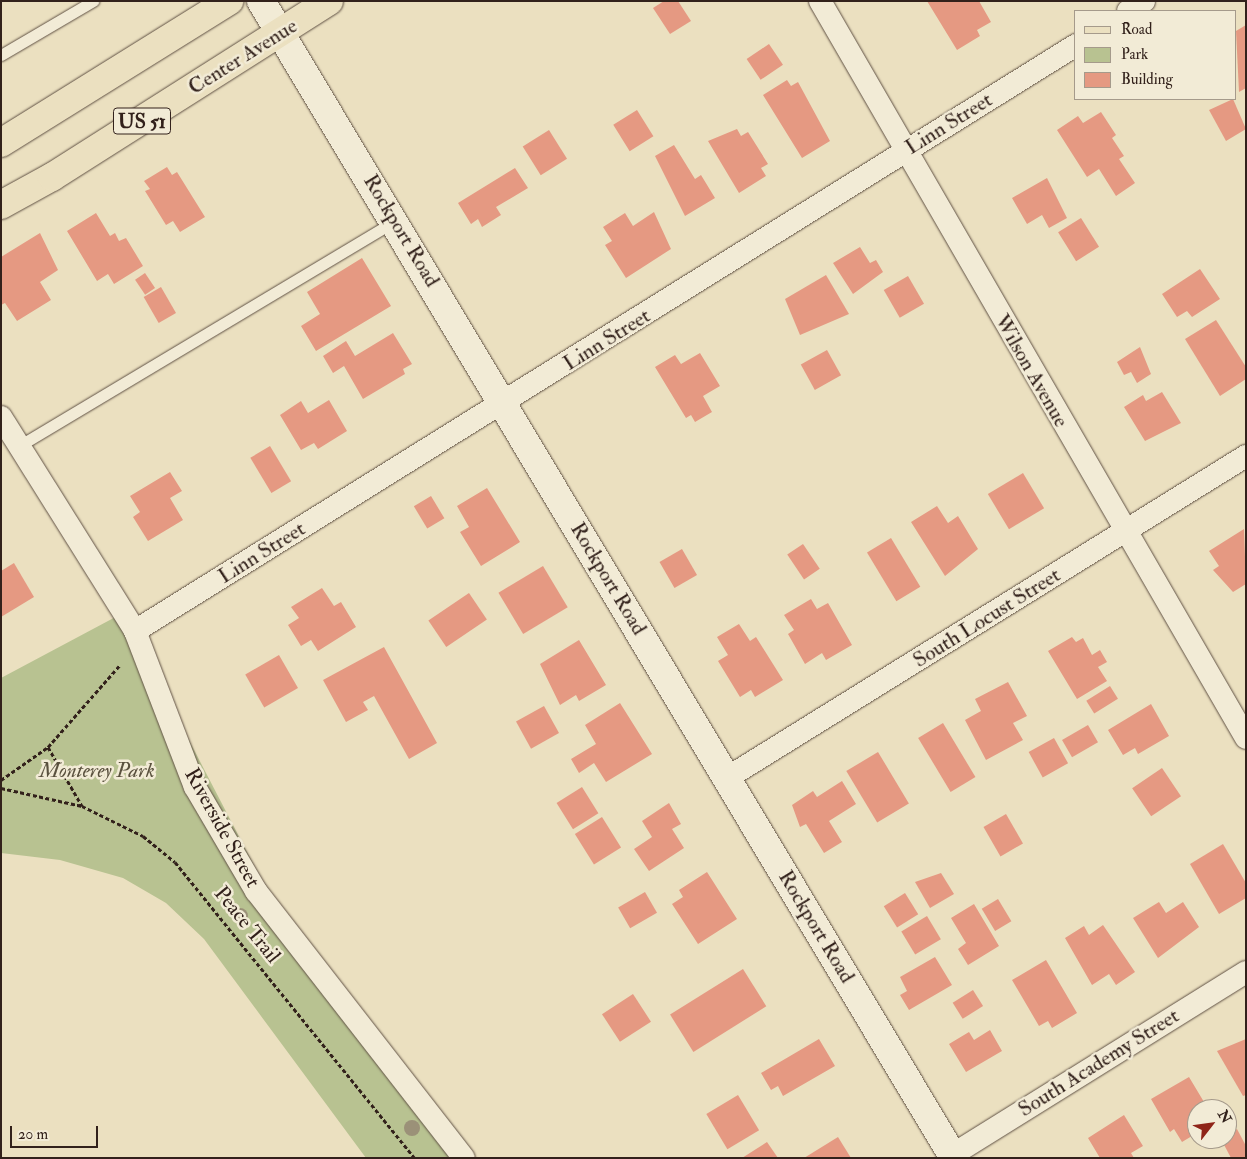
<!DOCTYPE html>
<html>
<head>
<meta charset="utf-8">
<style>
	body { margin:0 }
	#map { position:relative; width:1247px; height:1159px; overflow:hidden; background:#ebe0c0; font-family:"IM FELL Double Pica",serif }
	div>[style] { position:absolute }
	.green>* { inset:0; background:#b8c291 }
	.building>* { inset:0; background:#e59982; transform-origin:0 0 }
	.path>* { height:3px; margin-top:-1.5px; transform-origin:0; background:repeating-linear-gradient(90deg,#32211b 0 4px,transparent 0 6.5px) }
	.roads { filter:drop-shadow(0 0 1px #605144) drop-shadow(0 0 1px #605144) }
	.service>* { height:11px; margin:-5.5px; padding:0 5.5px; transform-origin:5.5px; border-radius:5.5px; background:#f2ebd6 }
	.minor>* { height:22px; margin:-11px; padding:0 11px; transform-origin:11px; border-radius:11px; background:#f2ebd6 }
	.tertiary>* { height:28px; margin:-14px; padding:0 14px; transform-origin:14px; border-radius:14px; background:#f2ebd6 }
	.primary>* { height:28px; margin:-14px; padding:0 14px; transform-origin:14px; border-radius:14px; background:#ebe0c0 }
	.trees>* { width:16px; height:16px; margin:-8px; border-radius:50%; background:#9b9178 }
	span { translate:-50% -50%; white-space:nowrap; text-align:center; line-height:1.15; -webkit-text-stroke:5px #f2ebd6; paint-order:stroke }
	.shield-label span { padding:1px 4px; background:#f2ebd6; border:1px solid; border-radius:4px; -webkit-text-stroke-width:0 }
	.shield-label { font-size:20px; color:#32211b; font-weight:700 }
	.street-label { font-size:21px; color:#32211b }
	.park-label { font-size:21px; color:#5a513e; font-style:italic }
	.frame { position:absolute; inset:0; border:2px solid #32211b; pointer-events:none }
	.legend { position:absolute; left:1074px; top:10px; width:162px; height:90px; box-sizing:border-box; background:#f2ebd6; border:1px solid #a59a8b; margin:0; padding:6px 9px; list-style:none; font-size:15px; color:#32211b }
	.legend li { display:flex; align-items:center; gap:10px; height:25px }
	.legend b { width:25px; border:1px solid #a59a8b }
	.north { position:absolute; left:1187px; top:1099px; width:50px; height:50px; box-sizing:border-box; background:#f2ebd6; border:1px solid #a59a8b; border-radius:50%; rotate:60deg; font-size:14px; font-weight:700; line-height:20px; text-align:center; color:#32211b }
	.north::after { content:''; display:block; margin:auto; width:18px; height:22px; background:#8f2418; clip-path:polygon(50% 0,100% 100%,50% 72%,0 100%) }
	.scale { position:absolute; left:10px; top:1126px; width:88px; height:22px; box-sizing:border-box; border:2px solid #32211b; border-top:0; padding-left:6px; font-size:15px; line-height:18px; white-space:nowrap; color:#32211b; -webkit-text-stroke:4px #f2ebd6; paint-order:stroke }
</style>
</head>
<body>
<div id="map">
	<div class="green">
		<div style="clip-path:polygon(123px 613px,261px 879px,469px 1158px,366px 1158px,204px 939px,166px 903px,123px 878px,60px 860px,1px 853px,1px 678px)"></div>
	</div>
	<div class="building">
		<div style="clip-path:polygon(664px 1px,678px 1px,691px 21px,670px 34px,653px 8px)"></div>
		<div style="clip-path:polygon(927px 1px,979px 1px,991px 22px,977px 30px,980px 36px,957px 50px)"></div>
		<div style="clip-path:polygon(1246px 25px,1246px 88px,1239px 92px,1236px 31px)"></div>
		<div style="left:769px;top:44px;width:25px;height:27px;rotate:56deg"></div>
		<div style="clip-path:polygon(787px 80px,791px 86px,798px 82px,830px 141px,802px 158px,763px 95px)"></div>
		<div style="clip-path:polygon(1233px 99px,1246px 129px,1226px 141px,1209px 110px)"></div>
		<div style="left:637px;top:110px;width:31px;height:28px;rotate:58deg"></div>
		<div style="clip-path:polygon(1101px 112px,1116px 135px,1112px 138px,1124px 156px,1119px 159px,1135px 183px,1116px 196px,1099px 169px,1087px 177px,1057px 130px,1078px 116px,1083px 123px)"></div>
		<div style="clip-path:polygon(737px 129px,741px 136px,748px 132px,768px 164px,761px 168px,766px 176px,739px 193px,708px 141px)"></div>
		<div style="left:549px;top:130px;width:34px;height:31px;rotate:58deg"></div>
		<div style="clip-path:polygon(674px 145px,695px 179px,701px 175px,715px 198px,685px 216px,655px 156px)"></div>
		<div style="clip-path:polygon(167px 167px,172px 175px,177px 172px,205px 217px,180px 232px,173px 221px,166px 225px,145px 191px,150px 189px,144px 181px)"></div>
		<div style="clip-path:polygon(515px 168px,528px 188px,496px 207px,501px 215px,482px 227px,478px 219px,471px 224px,458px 203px)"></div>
		<div style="clip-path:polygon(1047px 178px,1067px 218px,1049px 228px,1042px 215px,1027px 224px,1012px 198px)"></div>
		<div style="clip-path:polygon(654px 212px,671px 249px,626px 278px,605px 245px,612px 241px,603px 227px,625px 213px,633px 226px)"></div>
		<div style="clip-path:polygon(96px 213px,110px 236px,115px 233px,119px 241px,126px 238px,143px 266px,114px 284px,108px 274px,97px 281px,67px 231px)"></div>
		<div style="left:1081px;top:218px;width:34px;height:27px;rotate:58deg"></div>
		<div style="clip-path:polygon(40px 233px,58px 270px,40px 282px,51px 300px,17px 321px,5px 303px,1px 305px,1px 257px)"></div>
		<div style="clip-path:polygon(860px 247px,870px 263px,876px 260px,883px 272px,853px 294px,833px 263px)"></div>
		<div style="clip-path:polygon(362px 258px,391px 306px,316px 351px,301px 326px,320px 314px,307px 292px)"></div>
		<div style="clip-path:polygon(1200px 269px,1220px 299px,1192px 317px,1187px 311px,1177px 317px,1162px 294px)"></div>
		<div style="left:145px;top:273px;width:18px;height:12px;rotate:56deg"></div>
		<div style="clip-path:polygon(826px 275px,849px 314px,800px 335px,785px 299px)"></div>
		<div style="left:908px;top:276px;width:32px;height:28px;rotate:60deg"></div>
		<div style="left:161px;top:287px;width:30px;height:20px;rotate:60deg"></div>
		<div style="clip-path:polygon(1216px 320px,1246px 367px,1246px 379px,1220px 396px,1185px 339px)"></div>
		<div style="clip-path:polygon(393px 333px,412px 364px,403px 369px,405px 374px,363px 399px,344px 366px,333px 373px,323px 356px,346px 341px,355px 356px)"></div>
		<div style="clip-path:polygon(1140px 347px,1151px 374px,1137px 383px,1131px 372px,1124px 375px,1117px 362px)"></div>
		<div style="left:827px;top:350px;width:29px;height:30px;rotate:61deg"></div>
		<div style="clip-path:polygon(700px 353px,720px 386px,703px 396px,712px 412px,695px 422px,691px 415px,686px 418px,655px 367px,675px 355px,681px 364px)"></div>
		<div style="clip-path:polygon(1162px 392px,1181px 423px,1145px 441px,1124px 407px,1143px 395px,1146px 401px)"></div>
		<div style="clip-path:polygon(329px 400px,347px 431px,318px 449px,314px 443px,301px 450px,280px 415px,301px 401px,308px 413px)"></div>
		<div style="left:270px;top:446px;width:41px;height:23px;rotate:59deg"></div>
		<div style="clip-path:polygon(170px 472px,182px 491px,170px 498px,183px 520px,148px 541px,133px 517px,140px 512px,130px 496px)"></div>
		<div style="left:1023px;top:473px;width:41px;height:41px;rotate:59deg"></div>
		<div style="clip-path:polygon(487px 488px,520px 542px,481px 566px,460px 532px,469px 527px,457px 506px)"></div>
		<div style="left:431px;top:496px;width:26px;height:20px;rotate:59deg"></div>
		<div style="clip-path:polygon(937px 506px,948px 523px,958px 516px,978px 549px,945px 576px,911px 522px)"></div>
		<div style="clip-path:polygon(1244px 529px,1246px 584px,1233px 592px,1213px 570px,1219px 566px,1209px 551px)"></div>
		<div style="left:891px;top:538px;width:57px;height:28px;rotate:59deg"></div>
		<div style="left:803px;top:544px;width:30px;height:19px;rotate:56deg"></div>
		<div style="left:682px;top:549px;width:30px;height:26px;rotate:60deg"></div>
		<div style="clip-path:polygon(14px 563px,34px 597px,1px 617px,1px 571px)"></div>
		<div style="left:543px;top:566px;width:48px;height:52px;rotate:59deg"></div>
		<div style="clip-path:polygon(322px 588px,334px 606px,341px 602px,356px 627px,318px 651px,311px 640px,301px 646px,288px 625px,299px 618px,291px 607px)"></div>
		<div style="left:469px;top:593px;width:32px;height:49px;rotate:56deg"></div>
		<div style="clip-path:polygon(811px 599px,817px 609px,828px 603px,852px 645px,826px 660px,822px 653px,805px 664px,788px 634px,794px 630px,784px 615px)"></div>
		<div style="clip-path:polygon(739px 624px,750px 641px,756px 637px,783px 680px,755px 697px,751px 690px,740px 697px,718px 661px,728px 655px,717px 637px)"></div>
		<div style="clip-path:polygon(1072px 637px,1076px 642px,1083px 638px,1092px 655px,1100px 650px,1107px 662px,1098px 667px,1107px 681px,1077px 699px,1048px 651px)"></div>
		<div style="clip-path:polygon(579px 640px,606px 685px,579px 701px,576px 695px,560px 705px,540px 664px)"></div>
		<div style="clip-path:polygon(384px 647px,437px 743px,409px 759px,374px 696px,363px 702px,368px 710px,346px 722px,323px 680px)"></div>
		<div style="left:279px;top:655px;width:38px;height:39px;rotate:60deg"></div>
		<div style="clip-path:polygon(1008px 682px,1027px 716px,1013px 723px,1023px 740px,986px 760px,965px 720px,981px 711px,975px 699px)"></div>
		<div style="left:1110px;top:686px;width:15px;height:28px;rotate:58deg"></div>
		<div style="clip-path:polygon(620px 703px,652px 754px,606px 782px,594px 763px,579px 773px,571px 759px,596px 744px,585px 725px)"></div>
		<div style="clip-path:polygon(1151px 704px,1169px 736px,1138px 754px,1135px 748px,1123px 755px,1108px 730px)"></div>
		<div style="left:544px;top:706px;width:31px;height:32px;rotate:61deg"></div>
		<div style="left:943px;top:723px;width:63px;height:29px;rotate:59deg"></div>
		<div style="left:1088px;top:725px;width:20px;height:30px;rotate:60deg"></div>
		<div style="left:1054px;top:738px;width:29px;height:29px;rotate:61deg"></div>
		<div style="left:878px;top:752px;width:60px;height:37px;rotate:59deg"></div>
		<div style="left:1162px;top:768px;width:34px;height:36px;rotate:56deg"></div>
		<div style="clip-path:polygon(842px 781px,856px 804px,829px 821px,842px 842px,824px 853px,806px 824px,800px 827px,792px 805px,813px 791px,817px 797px)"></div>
		<div style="left:582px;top:787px;width:31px;height:30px;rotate:58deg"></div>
		<div style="clip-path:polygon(669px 803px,681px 824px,672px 829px,684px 848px,649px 871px,634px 849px,652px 837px,642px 821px)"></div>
		<div style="left:1006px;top:814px;width:34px;height:26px;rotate:60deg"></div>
		<div style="left:602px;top:817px;width:36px;height:32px;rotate:58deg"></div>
		<div style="clip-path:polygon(1223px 844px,1246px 883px,1246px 898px,1219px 914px,1190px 864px)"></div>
		<div style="clip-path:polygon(707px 872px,737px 919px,698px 944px,672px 904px,683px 897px,679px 890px)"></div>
		<div style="clip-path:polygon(941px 873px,954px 894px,930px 908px,915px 882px)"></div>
		<div style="left:645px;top:892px;width:24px;height:31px;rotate:60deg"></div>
		<div style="left:905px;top:893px;width:25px;height:25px;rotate:58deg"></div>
		<div style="left:998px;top:899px;width:26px;height:19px;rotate:59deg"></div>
		<div style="clip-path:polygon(1159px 902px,1166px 913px,1183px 902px,1199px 927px,1158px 958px,1133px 918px)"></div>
		<div style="clip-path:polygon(974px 904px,999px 946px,968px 965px,958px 949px,966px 943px,951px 918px)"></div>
		<div style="left:927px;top:916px;width:27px;height:30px;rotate:59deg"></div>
		<div style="clip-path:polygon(1103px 925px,1135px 972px,1116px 985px,1109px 974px,1092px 985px,1065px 938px,1084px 926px,1089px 935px)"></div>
		<div style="clip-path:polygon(935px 957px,952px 985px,909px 1010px,900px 995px,907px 991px,900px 977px)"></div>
		<div style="clip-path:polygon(1046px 960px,1077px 1013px,1052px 1028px,1048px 1021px,1039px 1026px,1012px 980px)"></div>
		<div style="left:743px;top:969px;width:44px;height:86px;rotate:58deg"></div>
		<div style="left:973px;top:990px;width:19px;height:24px;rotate:58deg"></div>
		<div style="left:633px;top:994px;width:33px;height:37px;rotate:57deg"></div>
		<div style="clip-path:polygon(990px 1030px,1002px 1051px,966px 1072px,949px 1044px,969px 1032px,974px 1040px)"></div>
		<div style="clip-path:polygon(819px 1039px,835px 1066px,783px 1096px,778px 1086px,771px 1090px,761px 1073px)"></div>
		<div style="clip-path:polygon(1246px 1039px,1246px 1095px,1243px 1096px,1217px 1051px)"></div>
		<div style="clip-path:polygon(1189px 1077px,1207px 1107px,1197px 1109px,1197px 1133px,1182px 1142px,1174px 1129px,1170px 1132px,1151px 1099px)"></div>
		<div style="left:738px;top:1095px;width:41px;height:37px;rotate:59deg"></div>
		<div style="clip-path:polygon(1124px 1115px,1143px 1146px,1131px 1153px,1134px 1158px,1100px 1158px,1088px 1138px)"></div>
		<div style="clip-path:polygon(1237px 1129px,1246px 1146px,1245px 1158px,1231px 1158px,1221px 1139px)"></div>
		<div style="clip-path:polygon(838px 1137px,851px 1158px,804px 1158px)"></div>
		<div style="clip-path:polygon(767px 1142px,778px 1158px,742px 1158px)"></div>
	</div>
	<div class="path">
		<div style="left:48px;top:747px;width:68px;rotate:60deg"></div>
		<div style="left:1px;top:780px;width:57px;rotate:-35.1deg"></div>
		<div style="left:48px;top:747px;width:109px;rotate:-48.7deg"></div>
		<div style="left:1px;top:788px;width:83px;rotate:12.5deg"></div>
		<div style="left:82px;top:806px;width:68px;rotate:26.2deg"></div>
		<div style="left:143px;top:836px;width:41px;rotate:39.1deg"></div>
		<div style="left:175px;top:862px;width:381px;rotate:51deg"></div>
	</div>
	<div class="roads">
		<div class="service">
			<div style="left:1px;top:55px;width:107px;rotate:-30.4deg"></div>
			<div style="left:19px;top:446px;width:436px;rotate:-30.9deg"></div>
		</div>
		<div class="minor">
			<div style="left:820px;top:1px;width:851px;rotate:59.97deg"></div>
			<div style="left:1128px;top:11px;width:19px;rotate:-32deg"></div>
			<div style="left:1px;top:417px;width:252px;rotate:57.9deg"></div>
			<div style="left:135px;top:631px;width:167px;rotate:69deg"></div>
			<div style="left:195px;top:787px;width:121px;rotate:59.6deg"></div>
			<div style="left:256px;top:891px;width:338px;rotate:52.1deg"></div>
			<div style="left:135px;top:631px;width:1109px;rotate:-31.91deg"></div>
			<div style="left:727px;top:778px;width:611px;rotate:-31.82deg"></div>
			<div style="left:952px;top:1155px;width:346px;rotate:-31.9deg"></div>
		</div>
		<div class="tertiary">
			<div style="left:261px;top:1px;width:1349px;rotate:59.08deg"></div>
		</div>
		<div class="primary">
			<div style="left:1px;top:143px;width:269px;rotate:-31.9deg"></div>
			<div style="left:1px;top:205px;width:58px;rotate:-28.8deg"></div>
			<div style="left:52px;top:177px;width:328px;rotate:-32.4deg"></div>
		</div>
	</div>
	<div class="trees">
		<div style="left:240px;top:916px"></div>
		<div style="left:412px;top:1128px"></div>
	</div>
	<div class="shield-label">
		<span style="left:142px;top:121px">US 51</span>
	</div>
	<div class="street-label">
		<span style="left:243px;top:57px;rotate:-32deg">Center Avenue</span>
		<span style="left:949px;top:124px;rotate:-32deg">Linn Street</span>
		<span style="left:401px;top:231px;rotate:59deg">Rockport Road</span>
		<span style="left:607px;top:340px;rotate:-32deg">Linn Street</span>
		<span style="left:1031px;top:371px;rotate:60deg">Wilson Avenue</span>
		<span style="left:262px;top:553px;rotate:-32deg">Linn Street</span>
		<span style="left:608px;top:579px;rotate:59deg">Rockport Road</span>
		<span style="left:987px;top:618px;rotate:-32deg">South Locust Street</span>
		<span style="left:222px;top:828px;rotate:61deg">Riverside Street</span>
		<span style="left:247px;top:925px;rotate:51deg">Peace Trail</span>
		<span style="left:816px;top:927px;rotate:59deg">Rockport Road</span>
		<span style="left:1099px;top:1063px;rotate:-32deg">South Academy Street</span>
	</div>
	<div class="park-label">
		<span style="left:97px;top:771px">Monterey Park</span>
	</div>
	<div class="frame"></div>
	<ul class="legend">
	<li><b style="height:6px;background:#ebe0c0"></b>Road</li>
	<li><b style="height:14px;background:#b8c291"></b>Park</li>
	<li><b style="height:14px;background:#e59982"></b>Building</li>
	</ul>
	<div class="north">N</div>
	<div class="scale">20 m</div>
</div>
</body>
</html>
